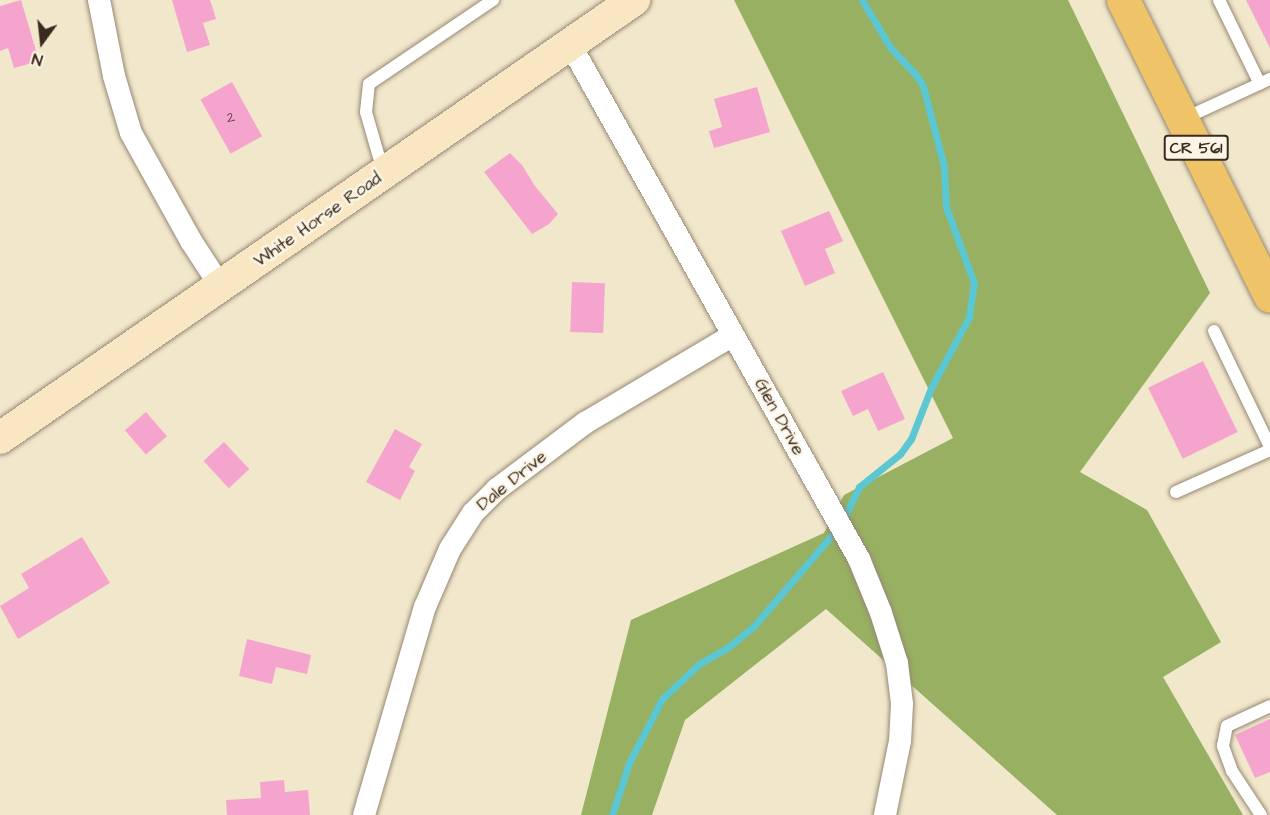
<!DOCTYPE html>
<html>
<head>
<meta charset="utf-8">
<style>
	body { margin:0 }
	#map { position:relative; width:1270px; height:815px; overflow:hidden; background:#f1e7cb; font-family:"Architects Daughter",sans-serif }
	div>[style] { position:absolute }
	.forest>* { inset:0; background:#97b062 }
	.stream>* { height:7px; margin:-3.5px; padding:0 3.5px; transform-origin:3.5px; border-radius:3.5px; background:#5bc7d3 }
	.building>* { inset:0; background:#f5a4ce; transform-origin:0 0 }
	.roads { filter:drop-shadow(0 0 2px #968874) drop-shadow(0 0 2px #968874) }
	.lane>* { height:12px; margin:-6px; padding:0 6px; transform-origin:6px; border-radius:6px; background:#fff }
	.street>* { height:22px; margin:-11px; padding:0 11px; transform-origin:11px; border-radius:11px; background:#fff }
	.secondary>* { height:32px; margin:-16px; padding:0 16px; transform-origin:16px; border-radius:16px; background:#f9e7c3 }
	.primary>* { height:33px; margin:-16.5px; padding:0 16.5px; transform-origin:16.5px; border-radius:16.5px; background:#efc469 }
	span { translate:-50% -50%; white-space:nowrap; text-align:center; line-height:1.15; -webkit-text-stroke:5px #fcf5e5; paint-order:stroke }
	.number-label { font-size:15px; color:#6a484a }
	.number-label span { -webkit-text-stroke-width:0 }
	.shield-label span { padding:2px 4px; background:#fcf5e5; border:2px solid; border-radius:4px; -webkit-text-stroke-width:0 }
	.shield-label { font-size:16px; color:#3b2a1e; font-weight:700 }
	.street-label { font-size:18px; color:#3b2a1e }
	.north { position:absolute; left:12px; top:12px; width:60px; height:60px; -webkit-text-stroke:4px #fcf5e5; paint-order:stroke; rotate:195deg; font-size:16px; font-weight:700; line-height:24px; text-align:center; color:#3b2a1e }
	.north::after { content:''; display:block; margin:auto; width:21px; height:27px; background:#3b2a1e; clip-path:polygon(50% 0,100% 100%,50% 72%,0 100%) }
</style>
</head>
<body>
<div id="map">
	<div class="forest">
		<div style="clip-path:polygon(734px 0,1068px 0,1210px 293px,1080px 472px,1147px 510px,1221px 642px,1163px 677px,1243px 815px,1057px 815px,826px 609px,685px 720px,652px 815px,581px 815px,631px 620px,824px 533px,844px 495px,953px 438px)"></div>
	</div>
	<div class="stream">
		<div style="left:843px;top:520px;width:37px;rotate:-64deg"></div>
		<div style="left:859px;top:487px;width:53px;rotate:-38.8deg"></div>
		<div style="left:900px;top:454px;width:19px;rotate:-54deg"></div>
		<div style="left:911px;top:439px;width:55px;rotate:-68.6deg"></div>
		<div style="left:931px;top:388px;width:81px;rotate:-61.8deg"></div>
		<div style="left:969px;top:317px;width:34px;rotate:-82deg"></div>
		<div style="left:974px;top:283px;width:81px;rotate:-110.2deg"></div>
		<div style="left:946px;top:207px;width:40px;rotate:-92.9deg"></div>
		<div style="left:944px;top:167px;width:84px;rotate:-104.5deg"></div>
		<div style="left:923px;top:86px;width:13px;rotate:-122deg"></div>
		<div style="left:916px;top:75px;width:38px;rotate:-133deg"></div>
		<div style="left:890px;top:47px;width:55px;rotate:-120.8deg"></div>
		<div style="left:612px;top:815px;width:55px;rotate:-71.9deg"></div>
		<div style="left:629px;top:763px;width:72px;rotate:-62.7deg"></div>
		<div style="left:662px;top:699px;width:51px;rotate:-43.4deg"></div>
		<div style="left:699px;top:664px;width:32px;rotate:-30deg"></div>
		<div style="left:727px;top:648px;width:35px;rotate:-39deg"></div>
		<div style="left:754px;top:626px;width:128px;rotate:-49.4deg"></div>
	</div>
	<div class="building">
		<div style="clip-path:polygon(21px 0,39px 61px,14px 68px,8px 48px,0 51px,0 6px)"></div>
		<div style="clip-path:polygon(172px 0,210px 0,216px 19px,203px 23px,210px 45px,187px 52px)"></div>
		<div style="clip-path:polygon(1246px 0,1270px 0,1270px 48px)"></div>
		<div style="left:232px;top:82px;width:62px;height:36px;rotate:61deg"></div>
		<div style="clip-path:polygon(757px 87px,770px 132px,714px 148px,709px 131px,722px 127px,714px 99px)"></div>
		<div style="clip-path:polygon(510px 153px,522px 165px,535px 186px,558px 214px,549px 224px,532px 234px,484px 172px)"></div>
		<div style="clip-path:polygon(829px 211px,843px 241px,825px 249px,835px 273px,805px 286px,781px 231px)"></div>
		<div style="left:572px;top:282px;width:33px;height:50px;rotate:2deg"></div>
		<div style="left:1203px;top:361px;width:79px;height:61px;rotate:64deg"></div>
		<div style="clip-path:polygon(883px 372px,905px 419px,878px 431px,868px 409px,853px 416px,841px 391px)"></div>
		<div style="left:146px;top:412px;width:32px;height:28px;rotate:49deg"></div>
		<div style="clip-path:polygon(395px 429px,422px 444px,409px 467px,415px 471px,400px 500px,366px 482px)"></div>
		<div style="left:224px;top:442px;width:37px;height:28px;rotate:47deg"></div>
		<div style="clip-path:polygon(82px 537px,110px 583px,18px 639px,0 606px,29px 588px,21px 574px)"></div>
		<div style="clip-path:polygon(247px 639px,311px 655px,307px 674px,276px 667px,272px 684px,239px 676px)"></div>
		<div style="clip-path:polygon(1270px 719px,1270px 772px,1255px 778px,1235px 735px)"></div>
		<div style="clip-path:polygon(284px 780px,285px 792px,308px 790px,310px 815px,227px 815px,226px 800px,261px 798px,260px 782px)"></div>
	</div>
	<div class="roads">
		<div class="lane">
			<div style="left:1219px;top:0;width:93px;rotate:64deg"></div>
			<div style="left:1183px;top:119px;width:96px;rotate:-24.7deg"></div>
			<div style="left:383px;top:171px;width:61px;rotate:-106.1deg"></div>
			<div style="left:366px;top:112px;width:28px;rotate:-84deg"></div>
			<div style="left:369px;top:84px;width:150px;rotate:-34.1deg"></div>
			<div style="left:1214px;top:331px;width:129px;rotate:64.2deg"></div>
			<div style="left:1176px;top:492px;width:103px;rotate:-24.1deg"></div>
			<div style="left:1261px;top:815px;width:53px;rotate:-123.4deg"></div>
			<div style="left:1232px;top:771px;width:27px;rotate:-110deg"></div>
			<div style="left:1223px;top:746px;width:20px;rotate:-79deg"></div>
			<div style="left:1227px;top:726px;width:47px;rotate:-24.9deg"></div>
		</div>
		<div class="street">
			<div style="left:99px;top:0;width:77px;rotate:78.8deg"></div>
			<div style="left:114px;top:76px;width:59px;rotate:73.4deg"></div>
			<div style="left:131px;top:133px;width:124px;rotate:60.9deg"></div>
			<div style="left:191px;top:241px;width:55px;rotate:56.9deg"></div>
			<div style="left:570px;top:44px;width:591px;rotate:60.7deg"></div>
			<div style="left:859px;top:559px;width:58px;rotate:67.8deg"></div>
			<div style="left:881px;top:613px;width:52px;rotate:72.3deg"></div>
			<div style="left:897px;top:663px;width:41px;rotate:83deg"></div>
			<div style="left:902px;top:704px;width:37px;rotate:93deg"></div>
			<div style="left:900px;top:741px;width:76px;rotate:101.5deg"></div>
			<div style="left:364px;top:815px;width:217px;rotate:-73.7deg"></div>
			<div style="left:425px;top:607px;width:63px;rotate:-66.7deg"></div>
			<div style="left:450px;top:549px;width:43px;rotate:-57.4deg"></div>
			<div style="left:473px;top:513px;width:34px;rotate:-45deg"></div>
			<div style="left:497px;top:489px;width:110px;rotate:-36.9deg"></div>
			<div style="left:585px;top:423px;width:172px;rotate:-30.7deg"></div>
		</div>
		<div class="secondary">
			<div style="left:0;top:438px;width:771px;rotate:-34.64deg"></div>
		</div>
		<div class="primary">
			<div style="left:1123px;top:0;width:330px;rotate:63.6deg"></div>
		</div>
	</div>
	<div class="number-label">
		<span style="left:231px;top:118px">2</span>
	</div>
	<div class="shield-label">
		<span style="left:1196px;top:148px">CR 561</span>
	</div>
	<div class="street-label">
		<span style="left:318px;top:220px;rotate:-35deg">White Horse Road</span>
		<span style="left:779px;top:417px;rotate:61deg">Glen Drive</span>
		<span style="left:512px;top:481px;rotate:-39deg">Dale Drive</span>
	</div>
	<div class="north">N</div>
</div>
</body>
</html>
